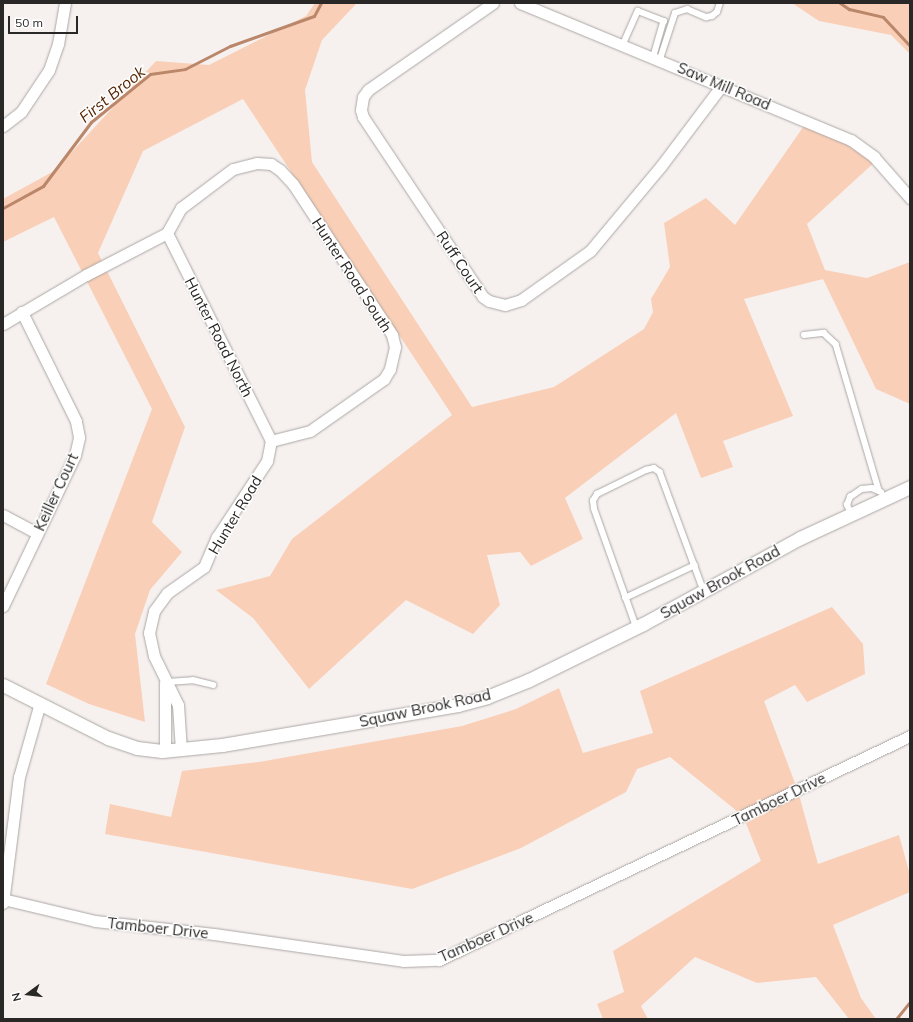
<!DOCTYPE html>
<html>
<head>
<meta charset="utf-8">
<style>
	body { margin:0 }
	#map { position:relative; width:913px; height:1022px; overflow:hidden; background:#f6f1ef; font-family:Mulish,sans-serif }
	div>[style] { position:absolute }
	.green>* { inset:0; background:#facfb7 }
	.stream>* { height:3px; margin:-1.5px; padding:0 1.5px; transform-origin:1.5px; border-radius:1.5px; background:#bb876a }
	.roads { filter:drop-shadow(0 0 1px #aba7a4) drop-shadow(0 0 1px #aba7a4) }
	.service>* { height:5.5px; margin:-2.75px; padding:0 2.75px; transform-origin:2.75px; border-radius:2.75px; background:#fff }
	.minor>* { height:11px; margin:-5.5px; padding:0 5.5px; transform-origin:5.5px; border-radius:5.5px; background:#fff }
	.tertiary>* { height:13px; margin:-6.5px; padding:0 6.5px; transform-origin:6.5px; border-radius:6.5px; background:#fff }
	span { translate:-50% -50%; white-space:nowrap; text-align:center; line-height:1.15; -webkit-text-stroke:3px #fff; paint-order:stroke }
	.street-label { font-size:15px; color:#2a2827 }
	.water-label { font-size:16px; color:#572602; font-style:italic }
	.frame { position:absolute; inset:0; border:4px solid #2a2827; pointer-events:none }
	.north { position:absolute; left:8px; top:974px; width:40px; height:40px; -webkit-text-stroke:3px #fff; paint-order:stroke; rotate:255deg; font-size:11px; font-weight:700; line-height:16px; text-align:center; color:#2a2827 }
	.north::after { content:''; display:block; margin:auto; width:14px; height:18px; background:#2a2827; clip-path:polygon(50% 0,100% 100%,50% 72%,0 100%) }
	.scale { position:absolute; left:8px; top:16px; width:70px; height:18px; box-sizing:border-box; border:2px solid #2a2827; border-top:0; padding-left:5px; font-size:12px; line-height:14px; white-space:nowrap; color:#2a2827; -webkit-text-stroke:3px #fff; paint-order:stroke }
</style>
</head>
<body>
<div id="map">
	<div class="green">
		<div style="clip-path:polygon(315px 3px,357px 3px,322px 40px,305px 90px,312px 162px,472px 407px,554px 387px,644px 329px,653px 312px,651px 299px,670px 267px,664px 223px,706px 198px,735px 225px,808px 120px,877px 160px,807px 224px,825px 270px,867px 278px,910px 262px,910px 404px,876px 389px,823px 279px,744px 299px,793px 416px,723px 441px,733px 467px,701px 478px,676px 413px,565px 498px,583px 539px,531px 566px,520px 552px,487px 555px,500px 605px,473px 634px,406px 600px,309px 689px,253px 618px,216px 590px,270px 576px,292px 539px,452px 415px,243px 99px,143px 151px,98px 253px,185px 427px,152px 522px,182px 552px,150px 590px,135px 634px,145px 722px,89px 704px,46px 684px,152px 409px,54px 217px,3px 242px,3px 199px,54px 171px,156px 61px,209px 65px,306px 16px)"></div>
		<div style="clip-path:polygon(792px 3px,910px 3px,910px 54px,891px 35px,819px 21px)"></div>
		<div style="clip-path:polygon(832px 607px,863px 644px,865px 674px,807px 702px,795px 685px,764px 701px,798px 791px,818px 864px,899px 835px,910px 875px,910px 892px,833px 925px,861px 998px,876px 1019px,849px 1019px,816px 977px,757px 983px,695px 957px,641px 1006px,648px 1019px,603px 1019px,597px 1004px,624px 992px,613px 951px,761px 861px,743px 816px,670px 757px,637px 769px,626px 792px,521px 848px,412px 889px,105px 834px,110px 804px,171px 817px,182px 771px,259px 762px,462px 726px,516px 709px,559px 688px,583px 753px,653px 733px,640px 691px)"></div>
	</div>
	<div class="stream">
		<div style="left:840px;top:3px;width:11px;rotate:34deg"></div>
		<div style="left:849px;top:9px;width:35px;rotate:13deg"></div>
		<div style="left:883px;top:17px;width:40px;rotate:47deg"></div>
		<div style="left:3px;top:208px;width:46px;rotate:-28.8deg"></div>
		<div style="left:43px;top:186px;width:80px;rotate:-53.1deg"></div>
		<div style="left:91px;top:122px;width:76px;rotate:-39.1deg"></div>
		<div style="left:150px;top:74px;width:35px;rotate:-8deg"></div>
		<div style="left:185px;top:69px;width:51px;rotate:-27.1deg"></div>
		<div style="left:230px;top:46px;width:89px;rotate:-19.7deg"></div>
		<div style="left:314px;top:16px;width:15px;rotate:-62deg"></div>
		<div style="left:896px;top:1019px;width:22px;rotate:-51deg"></div>
	</div>
	<div class="roads">
		<div class="service">
			<div style="left:623px;top:44px;width:36px;rotate:-66deg"></div>
			<div style="left:638px;top:11px;width:28px;rotate:21deg"></div>
			<div style="left:664px;top:21px;width:37px;rotate:106deg"></div>
			<div style="left:660px;top:59px;width:48px;rotate:-71.9deg"></div>
			<div style="left:675px;top:13px;width:13px;rotate:-18deg"></div>
			<div style="left:687px;top:9px;width:21px;rotate:23deg"></div>
			<div style="left:706px;top:17px;width:6px;rotate:-9deg"></div>
			<div style="left:712px;top:16px;width:6px;rotate:-39deg"></div>
			<div style="left:717px;top:12px;width:9px;rotate:-72deg"></div>
			<div style="left:804px;top:335px;width:20px;rotate:-6deg"></div>
			<div style="left:824px;top:333px;width:16px;rotate:43deg"></div>
			<div style="left:836px;top:344px;width:152px;rotate:73.6deg"></div>
			<div style="left:851px;top:514px;width:10px;rotate:-114deg"></div>
			<div style="left:847px;top:505px;width:9px;rotate:-69deg"></div>
			<div style="left:850px;top:497px;width:14px;rotate:-34deg"></div>
			<div style="left:862px;top:489px;width:10px;rotate:-6deg"></div>
			<div style="left:872px;top:488px;width:10px;rotate:24deg"></div>
			<div style="left:625px;top:598px;width:77px;rotate:-25.2deg"></div>
			<div style="left:636px;top:627px;width:125px;rotate:-109.6deg"></div>
			<div style="left:594px;top:509px;width:8px;rotate:-97deg"></div>
			<div style="left:593px;top:501px;width:8px;rotate:-60deg"></div>
			<div style="left:597px;top:494px;width:55px;rotate:-26.1deg"></div>
			<div style="left:646px;top:470px;width:8px;rotate:-14deg"></div>
			<div style="left:654px;top:468px;width:7px;rotate:34deg"></div>
			<div style="left:660px;top:472px;width:127px;rotate:69.7deg"></div>
			<div style="left:167px;top:682px;width:26px;rotate:-4deg"></div>
			<div style="left:193px;top:680px;width:21px;rotate:14deg"></div>
		</div>
		<div class="minor">
			<div style="left:493px;top:3px;width:152px;rotate:145.2deg"></div>
			<div style="left:368px;top:90px;width:9px;rotate:126deg"></div>
			<div style="left:363px;top:97px;width:13px;rotate:99deg"></div>
			<div style="left:361px;top:110px;width:7px;rotate:74deg"></div>
			<div style="left:363px;top:117px;width:216px;rotate:56.3deg"></div>
			<div style="left:483px;top:297px;width:7px;rotate:34deg"></div>
			<div style="left:489px;top:301px;width:16px;rotate:14deg"></div>
			<div style="left:505px;top:305px;width:17px;rotate:-17deg"></div>
			<div style="left:521px;top:300px;width:85px;rotate:-35.4deg"></div>
			<div style="left:590px;top:251px;width:111px;rotate:-50.1deg"></div>
			<div style="left:661px;top:166px;width:101px;rotate:-53deg"></div>
			<div style="left:520px;top:3px;width:358px;rotate:22.5deg"></div>
			<div style="left:851px;top:140px;width:29px;rotate:36deg"></div>
			<div style="left:874px;top:157px;width:55px;rotate:48.7deg"></div>
			<div style="left:3px;top:126px;width:23px;rotate:-38deg"></div>
			<div style="left:21px;top:112px;width:50px;rotate:-56.3deg"></div>
			<div style="left:49px;top:70px;width:28px;rotate:-71deg"></div>
			<div style="left:58px;top:44px;width:42px;rotate:-80.3deg"></div>
			<div style="left:167px;top:233px;width:233px;rotate:63.4deg"></div>
			<div style="left:3px;top:324px;width:96px;rotate:-30.6deg"></div>
			<div style="left:86px;top:275px;width:91px;rotate:-27.4deg"></div>
			<div style="left:167px;top:233px;width:29px;rotate:-61deg"></div>
			<div style="left:181px;top:208px;width:65px;rotate:-36.9deg"></div>
			<div style="left:233px;top:169px;width:25px;rotate:-14deg"></div>
			<div style="left:257px;top:163px;width:14px;rotate:4deg"></div>
			<div style="left:271px;top:164px;width:11px;rotate:34deg"></div>
			<div style="left:280px;top:170px;width:19px;rotate:47deg"></div>
			<div style="left:293px;top:184px;width:181px;rotate:56.7deg"></div>
			<div style="left:392px;top:335px;width:12px;rotate:76deg"></div>
			<div style="left:395px;top:347px;width:23px;rotate:103deg"></div>
			<div style="left:390px;top:369px;width:12px;rotate:121deg"></div>
			<div style="left:384px;top:379px;width:90px;rotate:144.9deg"></div>
			<div style="left:310px;top:431px;width:40px;rotate:165.6deg"></div>
			<div style="left:3px;top:515px;width:38px;rotate:28deg"></div>
			<div style="left:3px;top:606px;width:167px;rotate:-64.5deg"></div>
			<div style="left:75px;top:455px;width:18px;rotate:-77deg"></div>
			<div style="left:79px;top:437px;width:16px;rotate:-101deg"></div>
			<div style="left:76px;top:421px;width:122px;rotate:-116.4deg"></div>
			<div style="left:165px;top:683px;width:68px;rotate:90deg"></div>
			<div style="left:181px;top:750px;width:45px;rotate:-93.8deg"></div>
			<div style="left:178px;top:705px;width:55px;rotate:-116.1deg"></div>
			<div style="left:154px;top:656px;width:24px;rotate:-102deg"></div>
			<div style="left:149px;top:633px;width:23px;rotate:-77deg"></div>
			<div style="left:154px;top:611px;width:22px;rotate:-54deg"></div>
			<div style="left:167px;top:593px;width:45px;rotate:-35.1deg"></div>
			<div style="left:204px;top:567px;width:33px;rotate:-67deg"></div>
			<div style="left:217px;top:537px;width:91px;rotate:-56.7deg"></div>
			<div style="left:267px;top:461px;width:20px;rotate:-79deg"></div>
			<div style="left:3px;top:899px;width:95px;rotate:13.4deg"></div>
			<div style="left:95px;top:921px;width:120px;rotate:6.2deg"></div>
			<div style="left:214px;top:934px;width:191px;rotate:8.1deg"></div>
			<div style="left:403px;top:961px;width:36px;rotate:-2deg"></div>
			<div style="left:439px;top:960px;width:522px;rotate:-25.44deg"></div>
			<div style="left:3px;top:903px;width:127px;rotate:-82.8deg"></div>
			<div style="left:19px;top:777px;width:77px;rotate:-74.2deg"></div>
		</div>
		<div class="tertiary">
			<div style="left:3px;top:685px;width:118px;rotate:26.8deg"></div>
			<div style="left:108px;top:738px;width:31px;rotate:19deg"></div>
			<div style="left:137px;top:748px;width:25px;rotate:7deg"></div>
			<div style="left:162px;top:751px;width:60px;rotate:-5.7deg"></div>
			<div style="left:222px;top:745px;width:239px;rotate:-9.6deg"></div>
			<div style="left:458px;top:705px;width:30px;rotate:-15deg"></div>
			<div style="left:487px;top:697px;width:45px;rotate:-22deg"></div>
			<div style="left:529px;top:680px;width:127px;rotate:-26.2deg"></div>
			<div style="left:643px;top:624px;width:179px;rotate:-28.7deg"></div>
			<div style="left:800px;top:538px;width:121px;rotate:-24.9deg"></div>
		</div>
	</div>
	<div class="street-label">
		<span style="left:724px;top:86px;rotate:23deg">Saw Mill Road</span>
		<span style="left:460px;top:262px;rotate:56deg">Ruff Court</span>
		<span style="left:352px;top:275px;rotate:57deg">Hunter Road South</span>
		<span style="left:219px;top:337px;rotate:63deg">Hunter Road North</span>
		<span style="left:56px;top:492px;rotate:-65deg">Keiller Court</span>
		<span style="left:235px;top:515px;rotate:-59deg">Hunter Road</span>
		<span style="left:720px;top:582px;rotate:-29deg">Squaw Brook Road</span>
		<span style="left:425px;top:708px;rotate:-12deg">Squaw Brook Road</span>
		<span style="left:779px;top:799px;rotate:-26deg">Tamboer Drive</span>
		<span style="left:158px;top:928px;rotate:6deg">Tamboer Drive</span>
		<span style="left:486px;top:937px;rotate:-24deg">Tamboer Drive</span>
	</div>
	<div class="water-label">
		<span style="left:112px;top:94px;rotate:-39deg">First Brook</span>
	</div>
	<div class="frame"></div>
	<div class="north">N</div>
	<div class="scale">50 m</div>
</div>
</body>
</html>
